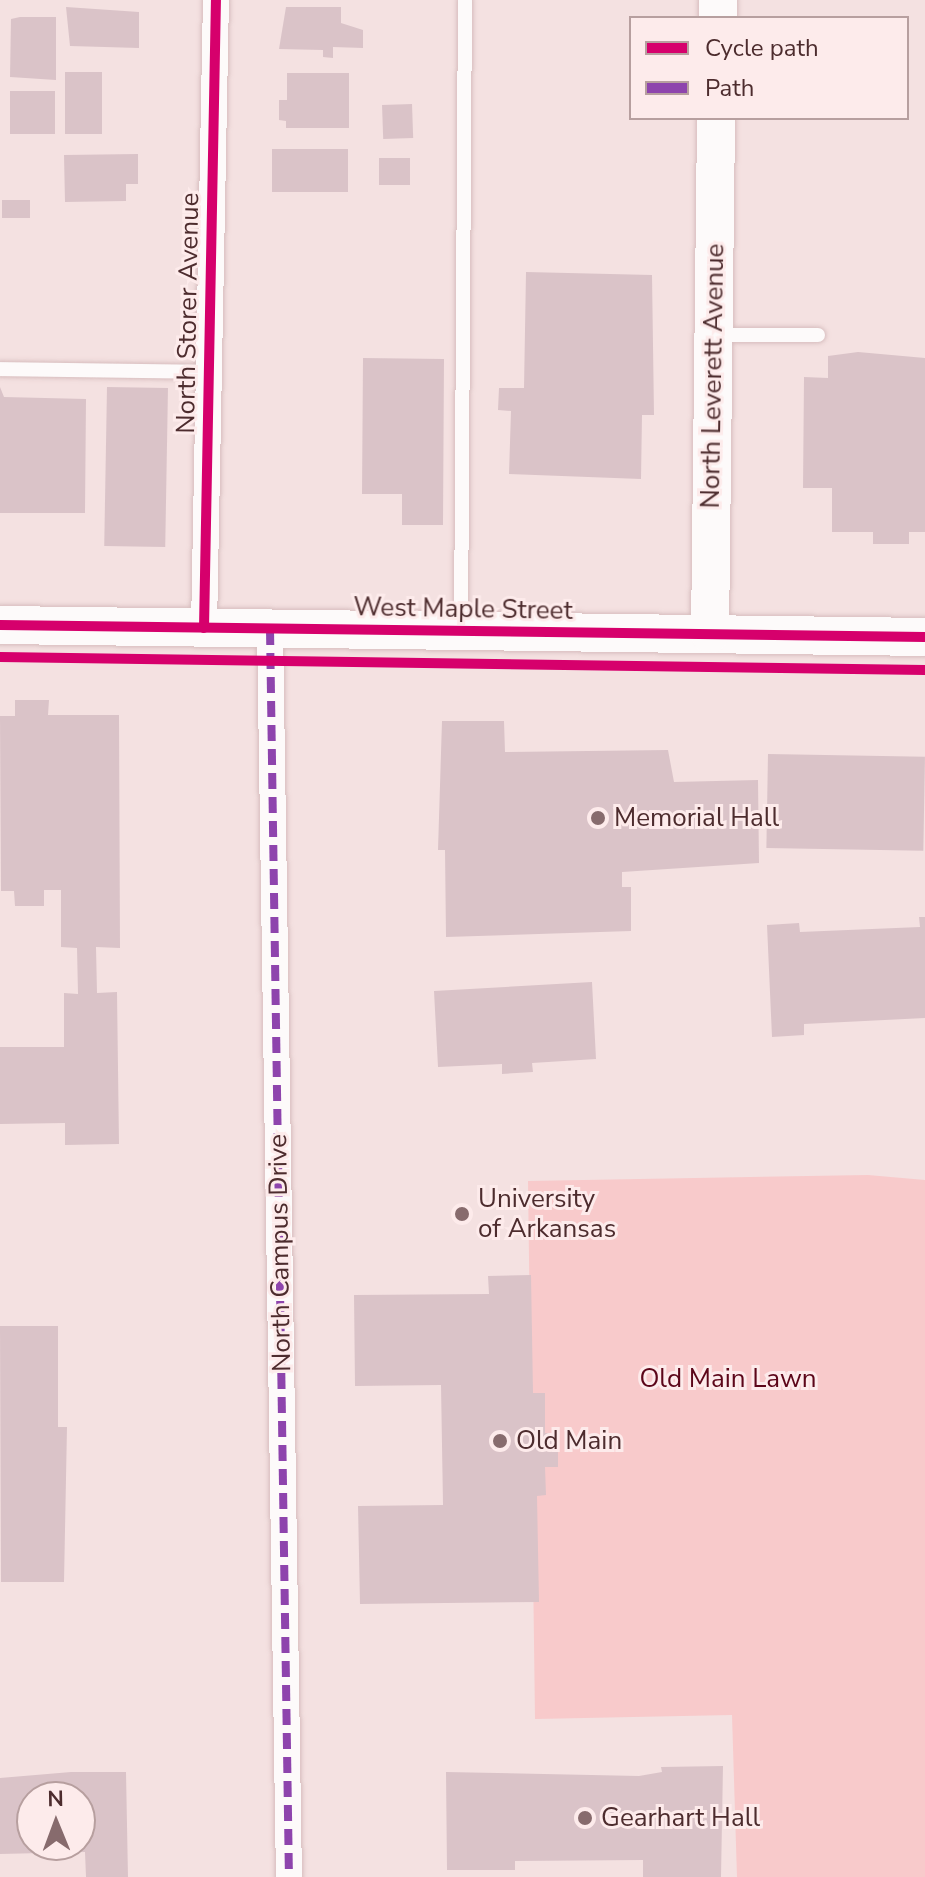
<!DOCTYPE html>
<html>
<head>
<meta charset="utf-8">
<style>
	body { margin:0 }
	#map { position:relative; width:925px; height:1877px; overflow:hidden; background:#f4e1e1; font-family:"Nunito Sans",sans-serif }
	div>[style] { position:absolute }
	.green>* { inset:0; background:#f8cacb }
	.building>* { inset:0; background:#dac3c8; transform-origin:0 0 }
	.roads { filter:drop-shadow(0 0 2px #d7bdbe) drop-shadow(0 0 2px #d7bdbe) }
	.lane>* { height:14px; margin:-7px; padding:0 7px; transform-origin:7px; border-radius:7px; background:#fdfafa }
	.street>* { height:26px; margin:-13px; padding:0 13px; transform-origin:13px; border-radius:13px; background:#fdfafa }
	.secondary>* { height:38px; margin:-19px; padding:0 19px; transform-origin:19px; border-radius:19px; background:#fdfafa }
	.quiet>* { height:8px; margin-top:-4px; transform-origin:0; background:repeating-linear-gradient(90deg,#8e44ad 0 16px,transparent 0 24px) }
	.cycleway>* { height:10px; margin:-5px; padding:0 5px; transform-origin:5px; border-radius:5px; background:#d6006c }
	.dots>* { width:22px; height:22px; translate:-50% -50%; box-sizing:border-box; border:4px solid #fdebeb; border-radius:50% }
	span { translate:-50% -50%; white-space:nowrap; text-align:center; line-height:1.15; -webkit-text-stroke:6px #fdebeb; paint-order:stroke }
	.street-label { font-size:26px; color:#4d2c2e }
	.poi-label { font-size:26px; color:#4d2c2e }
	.left { translate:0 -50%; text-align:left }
	.park-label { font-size:26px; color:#5c0619 }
	.legend { position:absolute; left:629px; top:16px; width:280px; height:104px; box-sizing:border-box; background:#fdebeb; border:2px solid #b79f9f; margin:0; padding:10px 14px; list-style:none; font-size:24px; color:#4d2c2e }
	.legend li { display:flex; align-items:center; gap:16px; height:40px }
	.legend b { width:40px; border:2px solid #b79f9f }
	.north { position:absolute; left:16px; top:1781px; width:80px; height:80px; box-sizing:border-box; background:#fdebeb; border:2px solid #b79f9f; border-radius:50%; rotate:359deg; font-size:22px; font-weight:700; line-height:32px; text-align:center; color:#4d2c2e }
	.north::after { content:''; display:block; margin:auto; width:28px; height:36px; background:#876b6d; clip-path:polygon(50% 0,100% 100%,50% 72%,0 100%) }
</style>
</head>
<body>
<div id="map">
	<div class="green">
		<div style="clip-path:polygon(868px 1175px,925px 1180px,925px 1877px,737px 1877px,732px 1715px,535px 1719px,528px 1181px)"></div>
	</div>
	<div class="building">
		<div style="clip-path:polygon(66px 7px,139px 12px,139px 48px,70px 46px)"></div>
		<div style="clip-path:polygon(286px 7px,341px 7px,341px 23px,363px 30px,363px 48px,333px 47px,333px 58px,323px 57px,323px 50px,279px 49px)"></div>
		<div style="clip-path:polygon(20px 17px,56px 17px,56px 80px,10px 77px,11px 19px)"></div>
		<div style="left:65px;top:72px;width:37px;height:62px"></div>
		<div style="clip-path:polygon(287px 73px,349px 73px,349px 128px,286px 128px,286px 121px,279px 120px,279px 100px,287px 100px)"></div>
		<div style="left:55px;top:91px;width:43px;height:45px;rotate:90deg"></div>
		<div style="left:412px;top:104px;width:34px;height:30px;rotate:88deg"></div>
		<div style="left:272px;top:149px;width:76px;height:43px"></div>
		<div style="clip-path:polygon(138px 154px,138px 184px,126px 184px,126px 201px,65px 202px,64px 155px)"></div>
		<div style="left:379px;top:158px;width:31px;height:27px"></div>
		<div style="left:2px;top:200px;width:28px;height:18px"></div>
		<div style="clip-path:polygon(526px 272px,652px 275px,654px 415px,642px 415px,641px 479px,509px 474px,511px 411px,498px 410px,499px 388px,524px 388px)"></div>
		<div style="clip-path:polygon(858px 352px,925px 358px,925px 532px,909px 532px,909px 544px,873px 544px,873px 532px,832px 532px,832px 488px,803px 488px,804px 377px,828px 378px,828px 356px)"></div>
		<div style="clip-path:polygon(363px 358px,444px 359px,443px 525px,402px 525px,402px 494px,362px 494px)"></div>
		<div style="clip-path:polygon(0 387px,4px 397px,86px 399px,85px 513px,0 513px)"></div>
		<div style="left:107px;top:387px;width:61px;height:159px;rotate:1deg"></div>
		<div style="clip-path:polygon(15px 700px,49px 700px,48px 715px,119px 715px,120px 948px,96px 947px,97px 993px,117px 992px,119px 1144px,65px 1145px,65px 1123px,0 1124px,0 1047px,64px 1047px,64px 993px,78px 994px,77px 948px,61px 947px,61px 890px,44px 890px,44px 906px,15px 906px,14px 891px,1px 891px,0 716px,15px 716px)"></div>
		<div style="clip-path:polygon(442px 721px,504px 721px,505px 752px,668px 750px,674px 782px,758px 780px,759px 863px,622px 872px,622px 887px,631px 887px,631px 931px,446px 937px,445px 850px,438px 850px)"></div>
		<div style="left:768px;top:754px;width:157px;height:94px;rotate:1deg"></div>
		<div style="clip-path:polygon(919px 917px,925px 917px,925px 1018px,804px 1024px,804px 1035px,772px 1037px,767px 925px,799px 923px,800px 932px,920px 927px)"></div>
		<div style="clip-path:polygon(592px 982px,596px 1059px,532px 1063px,533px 1072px,502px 1074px,502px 1064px,438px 1067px,434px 991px)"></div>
		<div style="clip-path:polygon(531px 1275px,533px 1393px,545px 1393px,545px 1433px,558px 1433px,558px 1467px,545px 1467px,546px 1495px,537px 1496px,539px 1602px,360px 1604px,358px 1506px,443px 1505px,441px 1385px,355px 1386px,354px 1295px,489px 1294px,488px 1276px)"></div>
		<div style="clip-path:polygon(0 1326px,58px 1326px,58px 1427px,67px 1427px,64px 1582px,1px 1582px)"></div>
		<div style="clip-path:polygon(723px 1766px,721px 1877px,643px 1877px,643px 1860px,515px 1861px,515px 1870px,447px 1870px,446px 1772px,639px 1776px,662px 1772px,661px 1767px)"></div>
		<div style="clip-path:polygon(evenodd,71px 1772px,126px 1772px,128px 1877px,86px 1877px,85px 1852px,0 1854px,0 1778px,71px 1772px,32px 1797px,80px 1797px,80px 1845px,32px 1845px,32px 1797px)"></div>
	</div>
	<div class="roads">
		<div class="lane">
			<div style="left:714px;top:335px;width:104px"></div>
			<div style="left:0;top:369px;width:209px;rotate:0.8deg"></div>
			<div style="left:461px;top:631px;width:631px;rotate:-89.64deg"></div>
		</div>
		<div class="street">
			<div style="left:204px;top:628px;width:628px;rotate:-88.91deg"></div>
			<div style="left:270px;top:629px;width:1248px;rotate:89.13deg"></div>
		</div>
		<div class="secondary">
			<div style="left:718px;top:18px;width:18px;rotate:-90deg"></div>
			<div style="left:0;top:625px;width:925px;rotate:0.74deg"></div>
			<div style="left:710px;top:634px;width:516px;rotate:-89.33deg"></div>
		</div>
	</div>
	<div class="quiet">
		<div style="left:270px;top:629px;width:1248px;rotate:89.13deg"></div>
	</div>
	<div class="cycleway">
		<div style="left:0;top:625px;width:925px;rotate:0.74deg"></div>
		<div style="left:204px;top:628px;width:628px;rotate:-88.91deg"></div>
		<div style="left:0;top:657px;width:925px;rotate:0.81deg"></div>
	</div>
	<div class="dots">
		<div style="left:598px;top:818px;background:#876b6d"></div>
		<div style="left:462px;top:1214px;background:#876b6d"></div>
		<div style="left:500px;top:1441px;background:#876b6d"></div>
		<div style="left:585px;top:1818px;background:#876b6d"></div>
	</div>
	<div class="street-label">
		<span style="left:188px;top:313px;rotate:-89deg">North Storer Avenue</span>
		<span style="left:713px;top:376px;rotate:-89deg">North Leverett Avenue</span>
		<span style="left:463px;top:609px;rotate:1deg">West Maple Street</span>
		<span style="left:280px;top:1253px;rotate:-91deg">North Campus Drive</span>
	</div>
	<div class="poi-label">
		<span class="left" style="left:614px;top:818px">Memorial Hall</span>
		<span class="left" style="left:478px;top:1214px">University<br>of Arkansas</span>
		<span class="left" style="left:516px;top:1441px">Old Main</span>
		<span class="left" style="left:601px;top:1818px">Gearhart Hall</span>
	</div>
	<div class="park-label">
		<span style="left:728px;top:1379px">Old Main Lawn</span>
	</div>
	<ul class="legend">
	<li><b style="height:10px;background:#d6006c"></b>Cycle path</li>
	<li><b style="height:10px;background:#8e44ad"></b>Path</li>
	</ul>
	<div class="north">N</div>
</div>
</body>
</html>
